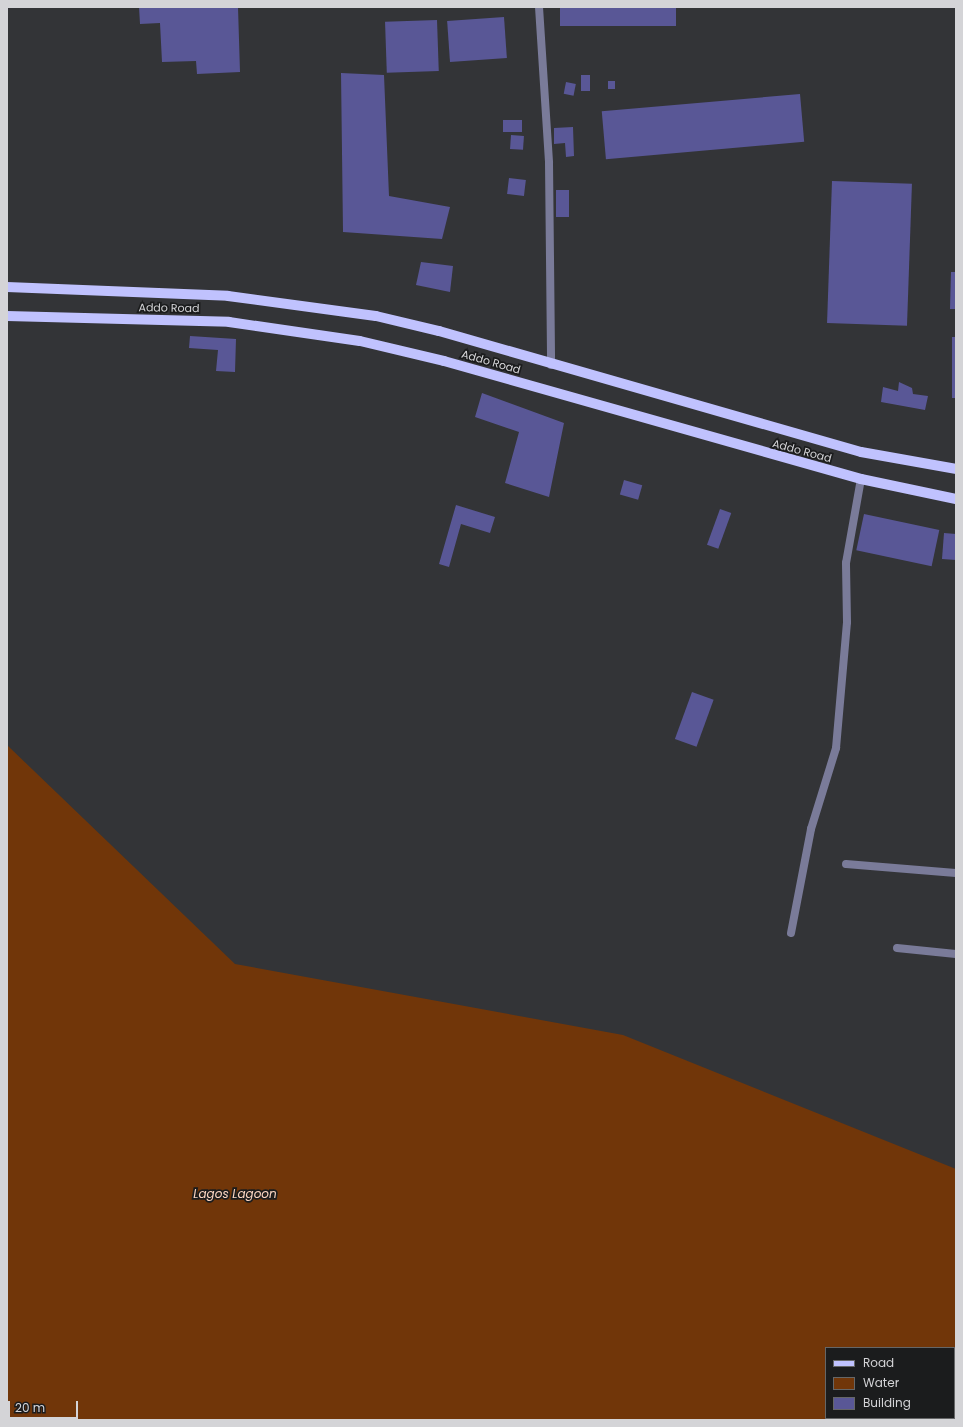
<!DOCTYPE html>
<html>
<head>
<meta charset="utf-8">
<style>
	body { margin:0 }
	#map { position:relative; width:963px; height:1427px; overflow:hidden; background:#333437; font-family:Poppins,sans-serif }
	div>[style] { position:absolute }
	.water>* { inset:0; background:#713609 }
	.building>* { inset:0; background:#595796; transform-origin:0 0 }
	.lane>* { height:8px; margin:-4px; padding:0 4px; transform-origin:4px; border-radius:4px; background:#7a7b99 }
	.street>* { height:8px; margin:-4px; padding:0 4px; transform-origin:4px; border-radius:4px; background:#7a7b99 }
	.primary>* { height:10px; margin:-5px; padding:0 5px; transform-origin:5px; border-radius:5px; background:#c0c2fe }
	span { translate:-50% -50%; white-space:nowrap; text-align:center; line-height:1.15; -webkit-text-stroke:3.5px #1b1c1d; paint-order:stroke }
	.street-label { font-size:11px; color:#d4d4d7 }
	.water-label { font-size:12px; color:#fcd6c1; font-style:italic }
	.frame { position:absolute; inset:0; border:8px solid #d4d4d7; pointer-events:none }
	.legend { position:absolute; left:825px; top:1347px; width:130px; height:72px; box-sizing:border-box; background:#1b1c1d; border:1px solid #656667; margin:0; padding:5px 7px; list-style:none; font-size:12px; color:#d4d4d7 }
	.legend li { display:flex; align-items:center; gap:8px; height:20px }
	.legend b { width:20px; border:1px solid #656667 }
	.scale { position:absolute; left:8px; top:1401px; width:70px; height:18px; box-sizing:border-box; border:2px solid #d4d4d7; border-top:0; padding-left:5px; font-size:12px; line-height:14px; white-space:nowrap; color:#d4d4d7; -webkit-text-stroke:3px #1b1c1d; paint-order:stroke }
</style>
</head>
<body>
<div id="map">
	<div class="water">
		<div style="clip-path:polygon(evenodd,7px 745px,235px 964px,623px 1035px,956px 1169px,956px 1420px,7px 1420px,7px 745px,826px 1348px,954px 1348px,954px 1418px,826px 1418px,826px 1348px)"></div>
	</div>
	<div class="building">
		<div style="clip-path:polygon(139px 7px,238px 7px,240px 72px,197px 74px,196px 61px,162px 62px,160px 23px,140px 24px)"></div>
		<div style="left:560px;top:7px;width:116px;height:19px"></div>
		<div style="left:504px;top:17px;width:41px;height:57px;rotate:86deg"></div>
		<div style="left:437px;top:20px;width:51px;height:52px;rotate:88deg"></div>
		<div style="clip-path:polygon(341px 73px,384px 75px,389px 196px,450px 207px,442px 239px,343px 232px)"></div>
		<div style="left:581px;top:75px;width:9px;height:16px"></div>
		<div style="left:608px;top:81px;width:7px;height:8px"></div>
		<div style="left:566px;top:82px;width:10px;height:12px;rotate:11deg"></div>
		<div style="left:800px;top:94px;width:48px;height:199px;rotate:85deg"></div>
		<div style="left:503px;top:120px;width:19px;height:12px"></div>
		<div style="clip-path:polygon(573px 127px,574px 156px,566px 157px,565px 143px,554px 144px,554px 128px)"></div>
		<div style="left:511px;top:135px;width:13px;height:14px;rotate:4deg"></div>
		<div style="left:509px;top:178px;width:17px;height:16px;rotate:7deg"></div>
		<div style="left:832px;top:181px;width:80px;height:142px;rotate:2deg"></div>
		<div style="left:556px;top:190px;width:13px;height:27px"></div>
		<div style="clip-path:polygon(421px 262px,453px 266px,450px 292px,416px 285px)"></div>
		<div style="clip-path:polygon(951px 272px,956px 272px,956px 309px,950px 309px)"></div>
		<div style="clip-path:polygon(190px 336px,236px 339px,235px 372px,216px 371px,218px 350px,189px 348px)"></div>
		<div style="left:952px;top:337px;width:4px;height:61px"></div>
		<div style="clip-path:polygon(899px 382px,912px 388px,913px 394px,928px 396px,925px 410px,881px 402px,883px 387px,898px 391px)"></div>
		<div style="clip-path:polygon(482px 393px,564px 423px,549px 497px,505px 483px,519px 432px,475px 417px)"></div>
		<div style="left:624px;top:480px;width:19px;height:15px;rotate:16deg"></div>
		<div style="clip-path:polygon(456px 505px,495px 517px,490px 533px,461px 524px,449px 567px,439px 564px)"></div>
		<div style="left:720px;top:509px;width:12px;height:38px;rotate:20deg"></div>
		<div style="left:864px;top:514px;width:77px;height:37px;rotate:12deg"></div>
		<div style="clip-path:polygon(944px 533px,956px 534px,956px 560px,942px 559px)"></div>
		<div style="left:692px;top:692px;width:23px;height:50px;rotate:20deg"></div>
	</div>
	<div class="lane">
		<div style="left:791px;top:933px;width:106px;rotate:-79.1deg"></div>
		<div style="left:811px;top:829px;width:85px;rotate:-72.8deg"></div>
		<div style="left:836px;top:748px;width:126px;rotate:-85deg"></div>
		<div style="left:847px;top:622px;width:59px;rotate:-91deg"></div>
		<div style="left:846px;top:563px;width:85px;rotate:-79.9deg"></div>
		<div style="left:897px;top:948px;width:59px;rotate:5.8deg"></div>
	</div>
	<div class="street">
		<div style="left:539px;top:7px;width:156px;rotate:86.3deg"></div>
		<div style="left:549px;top:163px;width:202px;rotate:89.4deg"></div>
		<div style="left:846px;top:864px;width:110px;rotate:4.7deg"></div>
	</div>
	<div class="primary">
		<div style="left:7px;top:287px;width:221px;rotate:2.3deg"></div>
		<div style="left:228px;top:296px;width:149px;rotate:7.7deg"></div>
		<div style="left:376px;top:316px;width:65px;rotate:13.4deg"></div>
		<div style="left:439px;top:331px;width:439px;rotate:16deg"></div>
		<div style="left:861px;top:452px;width:97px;rotate:10.1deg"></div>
		<div style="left:7px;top:316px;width:222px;rotate:1.5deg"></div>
		<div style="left:229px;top:322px;width:132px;rotate:8.3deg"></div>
		<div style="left:360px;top:341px;width:86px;rotate:13.4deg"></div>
		<div style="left:444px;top:361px;width:433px;rotate:15.8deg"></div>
		<div style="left:861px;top:479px;width:97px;rotate:11.9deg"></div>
	</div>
	<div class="street-label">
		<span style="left:169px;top:308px;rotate:1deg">Addo Road</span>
		<span style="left:491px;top:362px;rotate:16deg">Addo Road</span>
		<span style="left:802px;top:451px;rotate:15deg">Addo Road</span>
	</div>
	<div class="water-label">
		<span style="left:235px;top:1194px">Lagos Lagoon</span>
	</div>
	<div class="frame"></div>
	<ul class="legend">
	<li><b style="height:5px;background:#c0c2fe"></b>Road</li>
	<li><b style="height:11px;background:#713609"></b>Water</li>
	<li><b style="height:11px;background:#595796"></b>Building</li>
	</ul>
	<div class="scale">20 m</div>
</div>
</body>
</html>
